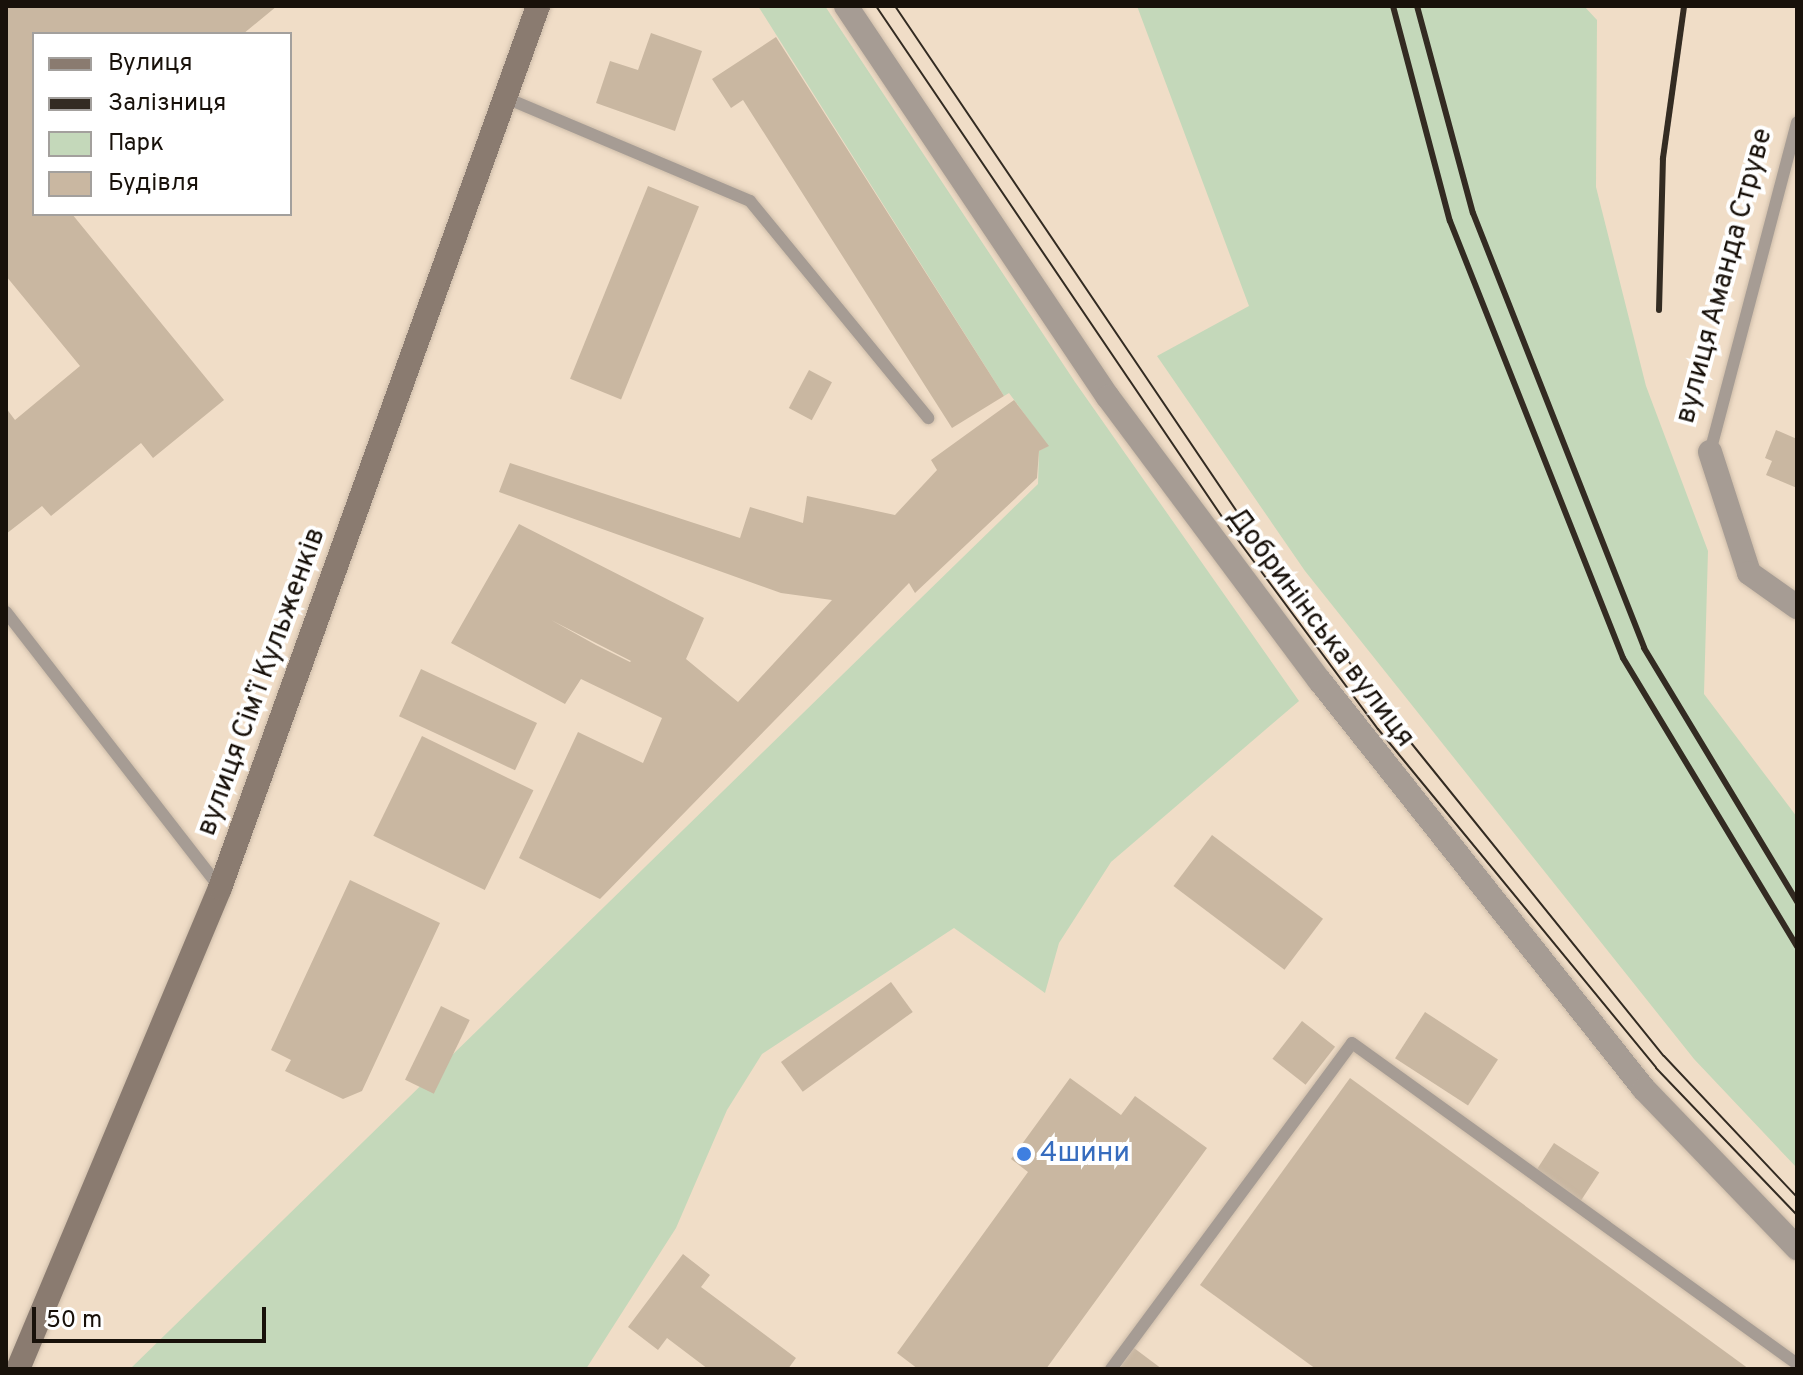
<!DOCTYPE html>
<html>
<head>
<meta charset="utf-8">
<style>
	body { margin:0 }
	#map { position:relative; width:1803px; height:1375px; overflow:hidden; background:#f0ddc7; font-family:Overpass,sans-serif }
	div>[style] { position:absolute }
	.green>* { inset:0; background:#c4d8ba }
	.building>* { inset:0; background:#c9b7a1; transform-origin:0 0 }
	.roads { filter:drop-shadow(0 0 2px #cdbca9) drop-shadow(0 0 2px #cdbca9) }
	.service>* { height:12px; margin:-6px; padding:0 6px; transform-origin:6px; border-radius:6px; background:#a69c94 }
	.minor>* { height:24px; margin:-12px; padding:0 12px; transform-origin:12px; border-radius:12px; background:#a69c94 }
	.secondary>* { height:24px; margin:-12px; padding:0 12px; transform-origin:12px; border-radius:12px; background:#8a7b70 }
	.tram>* { height:2px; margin:-1px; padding:0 1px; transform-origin:1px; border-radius:1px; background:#332b22 }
	.rail>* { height:6px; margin:-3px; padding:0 3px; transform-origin:3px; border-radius:3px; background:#332b22 }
	.dots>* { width:22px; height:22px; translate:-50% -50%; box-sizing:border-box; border:4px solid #fff; border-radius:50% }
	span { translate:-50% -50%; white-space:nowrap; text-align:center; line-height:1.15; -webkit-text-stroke:8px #fff; paint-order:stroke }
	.street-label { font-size:28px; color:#18110a }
	.shop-label { font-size:28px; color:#366cbe }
	.left { translate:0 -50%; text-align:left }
	.frame { position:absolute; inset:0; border:8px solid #18110a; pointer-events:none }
	.legend { position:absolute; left:32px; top:32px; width:260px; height:184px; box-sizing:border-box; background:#fff; border:2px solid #a3a09d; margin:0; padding:10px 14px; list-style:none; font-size:24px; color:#18110a }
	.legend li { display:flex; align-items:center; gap:16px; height:40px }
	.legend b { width:40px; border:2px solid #a3a09d }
	.scale { position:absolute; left:32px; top:1307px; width:234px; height:36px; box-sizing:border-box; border:4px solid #18110a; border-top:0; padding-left:10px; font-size:24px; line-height:28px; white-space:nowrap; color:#18110a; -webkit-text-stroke:6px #fff; paint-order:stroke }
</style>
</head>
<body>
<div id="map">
	<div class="green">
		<div style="clip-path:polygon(758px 6px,825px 6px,1075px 382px,1299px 701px,1111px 862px,1059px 943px,1045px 993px,954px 928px,762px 1054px,727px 1110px,676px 1228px,586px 1369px,130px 1369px,1038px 484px,1039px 451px,1048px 446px,1009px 393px,1004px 396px)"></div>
		<div style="clip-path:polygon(1137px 6px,1584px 6px,1597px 20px,1596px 187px,1646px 386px,1708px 551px,1704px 694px,1797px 817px,1797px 1168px,1694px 1059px,1305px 571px,1157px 356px,1249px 306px)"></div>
	</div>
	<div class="building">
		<div style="clip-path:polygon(6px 6px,277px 6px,243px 34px,34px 34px,34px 214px,72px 214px,224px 400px,153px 458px,141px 443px,51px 516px,42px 506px,6px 534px,6px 408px,15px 420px,80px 366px,6px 276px)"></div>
		<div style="clip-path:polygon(651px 33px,702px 51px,675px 131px,596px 103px,610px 61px,638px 70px)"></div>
		<div style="clip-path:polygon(776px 37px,1004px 396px,952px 428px,743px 100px,731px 108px,712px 79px)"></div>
		<div style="left:648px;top:186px;width:55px;height:208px;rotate:22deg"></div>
		<div style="left:809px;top:370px;width:26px;height:43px;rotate:28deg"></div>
		<div style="clip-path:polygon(evenodd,1014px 400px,1049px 446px,1039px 451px,1037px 478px,915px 593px,909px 583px,600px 899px,519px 858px,578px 732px,643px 763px,662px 718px,581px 679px,565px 704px,451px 643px,519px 524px,704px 618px,686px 659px,738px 702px,832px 600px,781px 593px,499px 492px,510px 463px,740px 538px,750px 507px,803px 523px,807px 496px,895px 515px,937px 470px,931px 460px,1014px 400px,551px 620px,631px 661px,630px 662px,596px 645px,551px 620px)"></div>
		<div style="clip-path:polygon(1776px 430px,1797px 439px,1797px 488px,1766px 475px,1772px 461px,1765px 458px)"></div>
		<div style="left:421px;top:669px;width:128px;height:52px;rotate:25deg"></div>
		<div style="left:422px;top:736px;width:124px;height:111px;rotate:26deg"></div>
		<div style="left:1212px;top:835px;width:139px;height:64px;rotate:37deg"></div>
		<div style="clip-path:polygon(350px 880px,440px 923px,362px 1091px,343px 1099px,285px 1071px,291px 1060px,271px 1050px)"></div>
		<div style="left:891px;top:982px;width:37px;height:136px;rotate:54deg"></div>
		<div style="left:441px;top:1006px;width:32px;height:82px;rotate:26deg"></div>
		<div style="left:1425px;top:1012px;width:87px;height:55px;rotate:33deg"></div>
		<div style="left:1302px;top:1021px;width:42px;height:48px;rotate:38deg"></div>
		<div style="clip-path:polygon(1070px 1078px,1121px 1115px,1135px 1096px,1207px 1148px,1046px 1369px,918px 1369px,897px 1353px,1028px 1172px,1011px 1159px)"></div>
		<div style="clip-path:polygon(1350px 1078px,1749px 1369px,1316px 1369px,1200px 1285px)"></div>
		<div style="left:1554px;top:1143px;width:54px;height:36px;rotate:33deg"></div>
		<div style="clip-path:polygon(683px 1254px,710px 1275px,701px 1287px,796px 1358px,788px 1369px,708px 1369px,667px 1338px,658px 1350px,628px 1327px)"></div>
		<div style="clip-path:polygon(1134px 1348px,1162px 1369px,1119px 1369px)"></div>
	</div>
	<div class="roads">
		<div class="service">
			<div style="left:504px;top:97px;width:267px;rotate:22.9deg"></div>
			<div style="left:750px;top:201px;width:281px;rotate:50.6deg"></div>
			<div style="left:1710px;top:452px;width:341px;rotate:-75.2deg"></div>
			<div style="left:6px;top:612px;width:349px;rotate:52.2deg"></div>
			<div style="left:1111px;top:1369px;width:405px;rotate:-53.5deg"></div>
			<div style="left:1352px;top:1043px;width:549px;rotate:35.8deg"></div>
		</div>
		<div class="minor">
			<div style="left:846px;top:6px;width:471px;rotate:56.2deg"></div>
			<div style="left:1108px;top:397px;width:354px;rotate:53.3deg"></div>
			<div style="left:1320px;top:681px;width:521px;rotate:51.55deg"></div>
			<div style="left:1644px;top:1089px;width:221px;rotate:46.1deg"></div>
			<div style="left:1710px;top:452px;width:127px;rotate:72.1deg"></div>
			<div style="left:1749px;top:573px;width:59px;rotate:35.3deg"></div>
		</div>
		<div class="secondary">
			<div style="left:18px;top:1369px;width:522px;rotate:-67.22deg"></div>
			<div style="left:220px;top:888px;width:938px;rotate:-70.17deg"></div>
		</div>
	</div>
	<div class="tram">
		<div style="left:876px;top:6px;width:640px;rotate:55.89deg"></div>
		<div style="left:1235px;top:536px;width:240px;rotate:53.5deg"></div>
		<div style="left:1378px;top:729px;width:438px;rotate:50.6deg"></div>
		<div style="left:1656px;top:1068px;width:204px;rotate:46.2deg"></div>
		<div style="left:895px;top:6px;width:623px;rotate:55.93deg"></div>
		<div style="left:1244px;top:522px;width:245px;rotate:53.1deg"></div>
		<div style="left:1391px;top:718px;width:434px;rotate:51.1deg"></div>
		<div style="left:1664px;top:1056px;width:194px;rotate:46.7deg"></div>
	</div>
	<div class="rail">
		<div style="left:1393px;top:6px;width:222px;rotate:75.2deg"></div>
		<div style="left:1450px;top:221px;width:470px;rotate:68.4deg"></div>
		<div style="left:1623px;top:658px;width:337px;rotate:58.9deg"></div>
		<div style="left:1417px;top:6px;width:214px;rotate:74.9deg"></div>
		<div style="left:1473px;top:213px;width:467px;rotate:68.5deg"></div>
		<div style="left:1644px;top:648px;width:297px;rotate:58.9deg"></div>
		<div style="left:1659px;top:310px;width:152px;rotate:-88.5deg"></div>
		<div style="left:1663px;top:158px;width:153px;rotate:-82.1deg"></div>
	</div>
	<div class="dots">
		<div style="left:1024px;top:1154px;background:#3f7fe0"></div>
	</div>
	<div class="street-label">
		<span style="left:1725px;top:276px;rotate:-75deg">вулиця Аманда Струве</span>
		<span style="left:1320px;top:628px;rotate:53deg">Добринінська вулиця</span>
		<span style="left:262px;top:682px;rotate:-70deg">вулиця Сімʼї Кульженків</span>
	</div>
	<div class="shop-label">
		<span class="left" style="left:1040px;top:1154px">4шини</span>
	</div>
	<div class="frame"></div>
	<ul class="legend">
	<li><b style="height:10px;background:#8a7b70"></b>Вулиця</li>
	<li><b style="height:10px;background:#332b22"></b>Залізниця</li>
	<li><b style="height:22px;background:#c4d8ba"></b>Парк</li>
	<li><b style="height:22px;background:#c9b7a1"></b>Будівля</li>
	</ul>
	<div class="scale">50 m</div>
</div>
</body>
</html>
